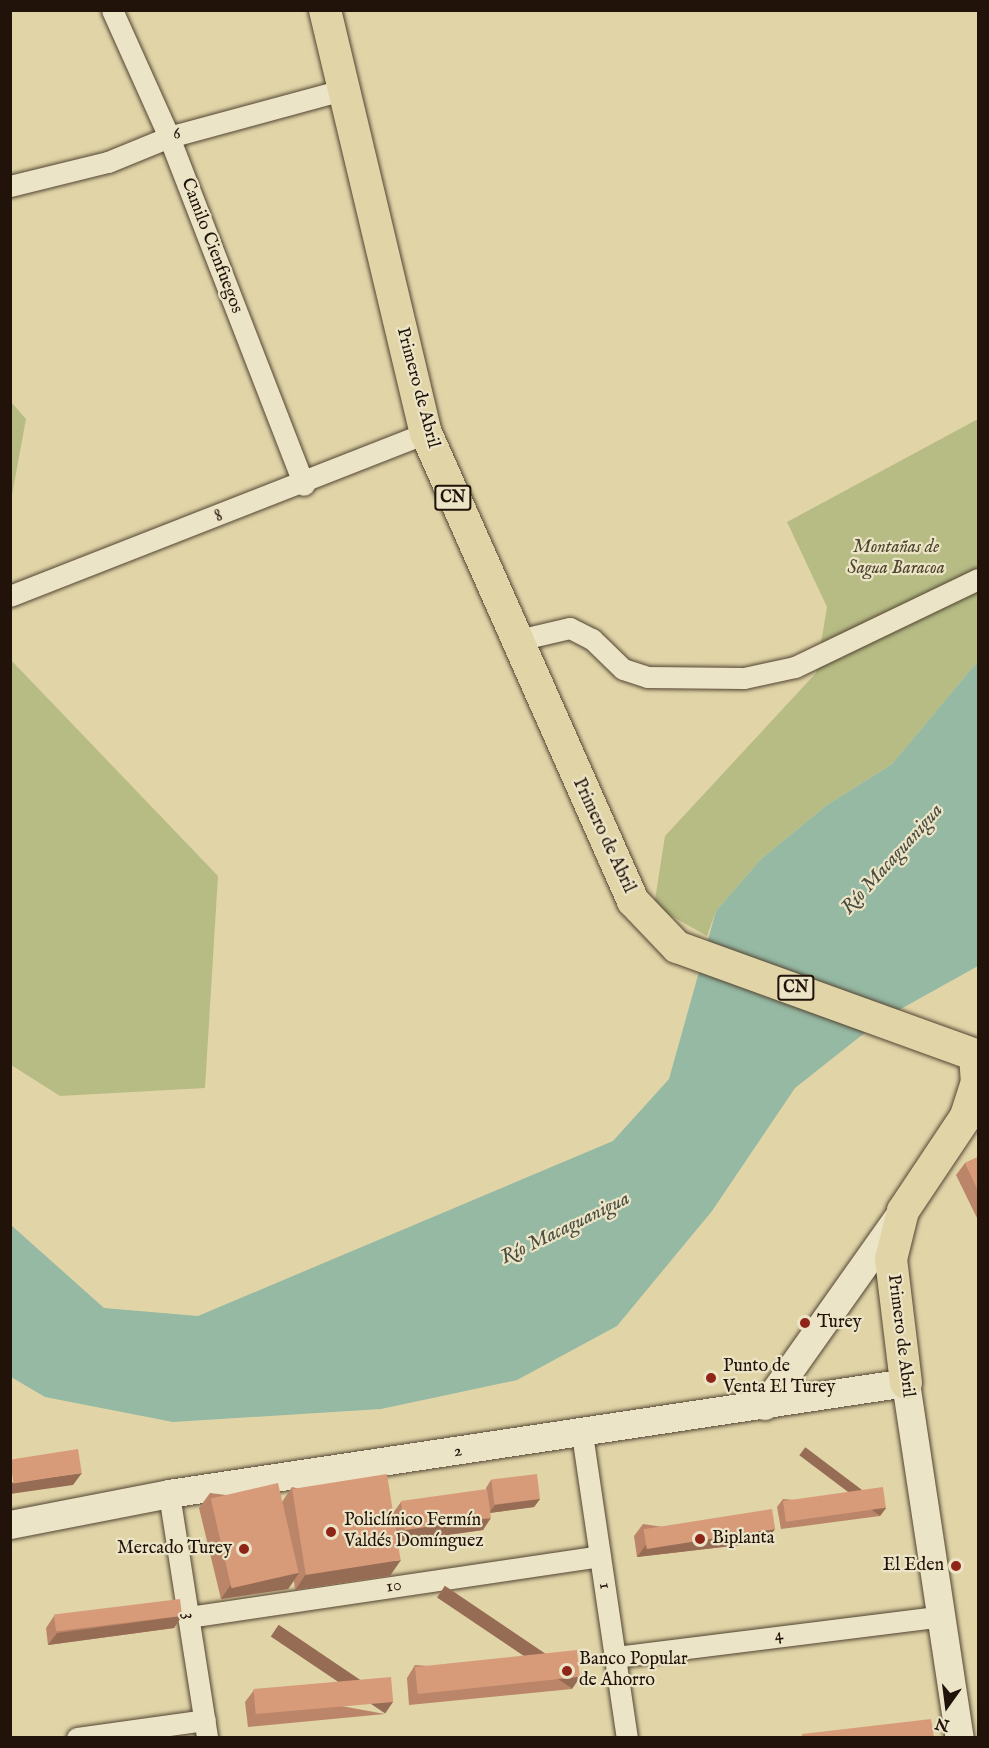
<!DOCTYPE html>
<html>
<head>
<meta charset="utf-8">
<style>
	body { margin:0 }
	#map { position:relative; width:989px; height:1748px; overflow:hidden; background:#e1d5a8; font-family:"IM FELL English",serif }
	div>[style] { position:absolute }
	.green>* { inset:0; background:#b7bc85 }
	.water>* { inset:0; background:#95b9a3 }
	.roads { filter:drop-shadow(0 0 2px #524432) drop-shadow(0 0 2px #524432) }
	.street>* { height:21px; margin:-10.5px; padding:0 10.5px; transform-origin:10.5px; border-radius:10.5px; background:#ece4c6 }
	.secondary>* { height:28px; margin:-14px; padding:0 14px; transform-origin:14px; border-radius:14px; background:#ece4c6 }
	.primary>* { height:32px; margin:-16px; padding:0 16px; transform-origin:16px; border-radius:16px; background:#e1d5a8 }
	.wall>* { inset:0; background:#ba8569 }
	.shaded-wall>* { inset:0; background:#976c55; transform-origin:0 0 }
	.building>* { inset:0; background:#d89b7a; transform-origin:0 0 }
	.dots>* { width:16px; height:16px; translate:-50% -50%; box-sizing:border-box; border:3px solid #ece4c6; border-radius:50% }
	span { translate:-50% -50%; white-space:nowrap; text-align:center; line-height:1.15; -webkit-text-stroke:4.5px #ece4c6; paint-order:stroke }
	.shield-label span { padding:2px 4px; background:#ece4c6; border:2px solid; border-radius:4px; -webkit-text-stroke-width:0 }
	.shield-label { font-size:16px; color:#22130a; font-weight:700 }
	.street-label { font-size:18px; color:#22130a }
	.park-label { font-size:18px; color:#4f462f; font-style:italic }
	.poi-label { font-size:18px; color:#22130a }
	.left { translate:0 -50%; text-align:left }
	.right { translate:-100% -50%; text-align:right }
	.water-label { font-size:20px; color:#4a4d40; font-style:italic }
	.frame { position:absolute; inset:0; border:12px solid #22130a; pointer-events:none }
	.north { position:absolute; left:917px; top:1676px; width:60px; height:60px; -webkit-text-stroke:4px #ece4c6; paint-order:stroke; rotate:194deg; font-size:16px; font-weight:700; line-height:24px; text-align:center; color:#22130a }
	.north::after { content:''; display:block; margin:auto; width:21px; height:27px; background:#22130a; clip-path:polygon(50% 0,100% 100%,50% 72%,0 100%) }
</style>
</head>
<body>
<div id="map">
	<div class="green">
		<div style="clip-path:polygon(11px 402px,26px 419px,11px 500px)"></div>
		<div style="clip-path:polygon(978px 419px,978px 661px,892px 764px,827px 805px,761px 859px,716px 911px,707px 936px,654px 906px,665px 836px,816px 673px,827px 607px,787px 522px)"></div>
		<div style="clip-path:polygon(10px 659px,218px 876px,205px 1088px,60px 1096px,11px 1065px)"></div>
	</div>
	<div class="water">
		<div style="clip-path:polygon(978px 661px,978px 966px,881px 1020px,795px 1088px,712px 1211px,617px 1326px,517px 1380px,381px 1409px,173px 1422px,45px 1397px,11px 1377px,11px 1225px,104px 1308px,198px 1316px,613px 1141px,669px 1079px,716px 911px,761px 859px,827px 805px,892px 764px)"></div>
	</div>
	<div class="roads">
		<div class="street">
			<div style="left:112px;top:10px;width:139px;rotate:65.8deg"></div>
			<div style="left:169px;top:137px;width:373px;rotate:68.8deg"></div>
			<div style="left:10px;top:186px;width:101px;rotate:-13.8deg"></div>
			<div style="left:108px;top:162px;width:66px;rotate:-22.3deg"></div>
			<div style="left:169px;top:137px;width:183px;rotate:-15.2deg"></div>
			<div style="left:10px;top:596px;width:447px;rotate:-21.4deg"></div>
			<div style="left:514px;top:641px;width:57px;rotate:-13.1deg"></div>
			<div style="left:570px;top:628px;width:25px;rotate:27deg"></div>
			<div style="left:592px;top:639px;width:43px;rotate:44.1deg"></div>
			<div style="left:623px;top:669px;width:25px;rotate:18deg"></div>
			<div style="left:647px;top:677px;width:97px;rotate:0.6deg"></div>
			<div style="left:744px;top:678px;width:52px;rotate:-12.2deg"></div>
			<div style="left:795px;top:667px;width:203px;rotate:-25.7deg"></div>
			<div style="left:582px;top:1434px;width:307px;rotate:81.6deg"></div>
			<div style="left:169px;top:1494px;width:247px;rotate:81.1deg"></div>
			<div style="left:188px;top:1617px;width:416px;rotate:-8.4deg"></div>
			<div style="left:615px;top:1657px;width:330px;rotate:-7.1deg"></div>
			<div style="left:77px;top:1738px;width:129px;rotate:-8deg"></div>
		</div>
		<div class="secondary">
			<div style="left:765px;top:1406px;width:234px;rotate:-54.7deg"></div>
			<div style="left:10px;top:1525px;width:162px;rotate:-11deg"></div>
			<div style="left:169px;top:1494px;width:745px;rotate:-8.56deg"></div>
			<div style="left:906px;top:1383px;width:359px;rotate:81.4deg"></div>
		</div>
		<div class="primary">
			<div style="left:325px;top:10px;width:435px;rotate:76.6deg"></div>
			<div style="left:426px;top:433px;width:512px;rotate:66.14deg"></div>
			<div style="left:633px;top:901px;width:64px;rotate:46.3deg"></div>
			<div style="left:677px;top:947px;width:317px;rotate:19.9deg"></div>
			<div style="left:975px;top:1055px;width:27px;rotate:86deg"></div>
			<div style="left:977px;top:1082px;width:38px;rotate:108deg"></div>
			<div style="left:965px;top:1118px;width:112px;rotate:123.7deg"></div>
			<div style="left:903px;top:1211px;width:49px;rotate:104deg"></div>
			<div style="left:891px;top:1259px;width:125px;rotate:83.1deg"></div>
		</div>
	</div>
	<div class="wall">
		<div style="clip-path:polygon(978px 1157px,978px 1220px,956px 1175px,965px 1163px)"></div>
		<div style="clip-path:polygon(491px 1480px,540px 1499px,534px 1507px,490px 1513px,483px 1530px,398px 1542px,390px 1576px,295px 1590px,294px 1581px,288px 1589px,221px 1599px,199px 1508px,210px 1493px,282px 1502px,292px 1487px,393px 1513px,401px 1502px,486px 1490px,486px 1488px)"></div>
		<div style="clip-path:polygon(783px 1499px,886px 1508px,880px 1516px,781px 1529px,777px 1507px)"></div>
		<div style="clip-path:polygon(643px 1524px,766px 1542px,637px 1557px,634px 1536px)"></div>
		<div style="clip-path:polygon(54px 1616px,182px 1616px,174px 1628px,48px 1645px,46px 1628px)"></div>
		<div style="clip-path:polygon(415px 1665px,580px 1677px,572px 1689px,409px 1705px,407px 1678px)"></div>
		<div style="clip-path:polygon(254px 1690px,385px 1714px,248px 1727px,245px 1702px)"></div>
	</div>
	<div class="shaded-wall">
		<div style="clip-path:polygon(82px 1473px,73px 1485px,10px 1494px,10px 1483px)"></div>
		<div style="clip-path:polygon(540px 1499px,534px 1507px,489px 1513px,495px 1505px)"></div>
		<div style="left:886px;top:1508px;width:10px;height:101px;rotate:127deg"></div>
		<div style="clip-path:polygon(491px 1518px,483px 1530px,397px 1542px,406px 1530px)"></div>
		<div style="clip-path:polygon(775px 1529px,766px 1542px,637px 1557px,646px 1545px)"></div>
		<div style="clip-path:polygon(401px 1560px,390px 1576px,295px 1590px,306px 1574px)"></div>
		<div style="clip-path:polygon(299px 1573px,288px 1589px,221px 1599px,232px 1583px)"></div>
		<div style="clip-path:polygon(182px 1616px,174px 1628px,48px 1645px,57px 1633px)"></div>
		<div style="left:580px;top:1677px;width:14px;height:163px;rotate:124deg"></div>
		<div style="left:393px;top:1702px;width:14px;height:138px;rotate:124deg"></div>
	</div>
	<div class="building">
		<div style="clip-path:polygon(978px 1157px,978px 1191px,965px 1163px)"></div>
		<div style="left:78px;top:1449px;width:24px;height:69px;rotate:81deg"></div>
		<div style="left:387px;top:1474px;width:87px;height:96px;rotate:81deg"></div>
		<div style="left:537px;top:1474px;width:25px;height:46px;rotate:83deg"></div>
		<div style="left:278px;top:1483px;width:92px;height:69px;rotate:77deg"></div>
		<div style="left:883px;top:1487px;width:21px;height:101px;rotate:82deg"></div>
		<div style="left:487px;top:1489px;width:29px;height:87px;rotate:82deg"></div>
		<div style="left:772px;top:1509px;width:20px;height:130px;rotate:81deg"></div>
		<div style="left:180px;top:1599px;width:17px;height:127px;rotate:83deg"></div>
		<div style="left:577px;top:1650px;width:27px;height:163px;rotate:84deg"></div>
		<div style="left:391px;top:1677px;width:25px;height:138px;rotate:85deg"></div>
		<div style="clip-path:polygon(931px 1719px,934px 1737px,802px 1737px,802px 1734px)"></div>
	</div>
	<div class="dots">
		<div style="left:805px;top:1323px;background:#8f2418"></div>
		<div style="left:711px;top:1378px;background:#8f2418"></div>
		<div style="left:331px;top:1532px;background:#8f2418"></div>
		<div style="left:700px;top:1539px;background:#8f2418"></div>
		<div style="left:244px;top:1549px;background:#8f2418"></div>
		<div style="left:956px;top:1566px;background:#8f2418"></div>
		<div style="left:567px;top:1671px;background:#8f2418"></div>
	</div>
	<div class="shield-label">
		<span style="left:453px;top:498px">CN</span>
		<span style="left:796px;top:988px">CN</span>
	</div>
	<div class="street-label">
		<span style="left:177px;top:135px;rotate:-16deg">6</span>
		<span style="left:211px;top:246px;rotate:69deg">Camilo Cienfuegos</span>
		<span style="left:417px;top:388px;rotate:75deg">Primero de Abril</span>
		<span style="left:219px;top:517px;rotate:-21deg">8</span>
		<span style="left:603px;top:836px;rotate:65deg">Primero de Abril</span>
		<span style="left:900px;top:1336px;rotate:83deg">Primero de Abril</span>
		<span style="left:458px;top:1452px;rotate:-8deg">2</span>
		<span style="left:604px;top:1586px;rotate:81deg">1</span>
		<span style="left:394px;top:1587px;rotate:-8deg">10</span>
		<span style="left:188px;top:1616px;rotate:81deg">3</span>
		<span style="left:779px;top:1636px;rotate:-7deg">4</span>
	</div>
	<div class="park-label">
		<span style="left:896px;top:559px">Montañas de<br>Sagua Baracoa</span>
	</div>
	<div class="poi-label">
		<span class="left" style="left:817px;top:1323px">Turey</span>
		<span class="left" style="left:723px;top:1378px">Punto de<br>Venta El Turey</span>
		<span class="left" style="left:344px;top:1532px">Policlínico Fermín<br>Valdés Domínguez</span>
		<span class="left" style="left:712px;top:1539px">Biplanta</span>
		<span class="right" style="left:232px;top:1549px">Mercado Turey</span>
		<span class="right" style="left:944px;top:1566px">El Eden</span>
		<span class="left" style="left:579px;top:1671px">Banco Popular<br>de Ahorro</span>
	</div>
	<div class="water-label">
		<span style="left:892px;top:859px;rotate:-48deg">Río Macaguanigua</span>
		<span style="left:565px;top:1228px;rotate:-26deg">Río Macaguanigua</span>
	</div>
	<div class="frame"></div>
	<div class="north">N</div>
</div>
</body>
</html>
